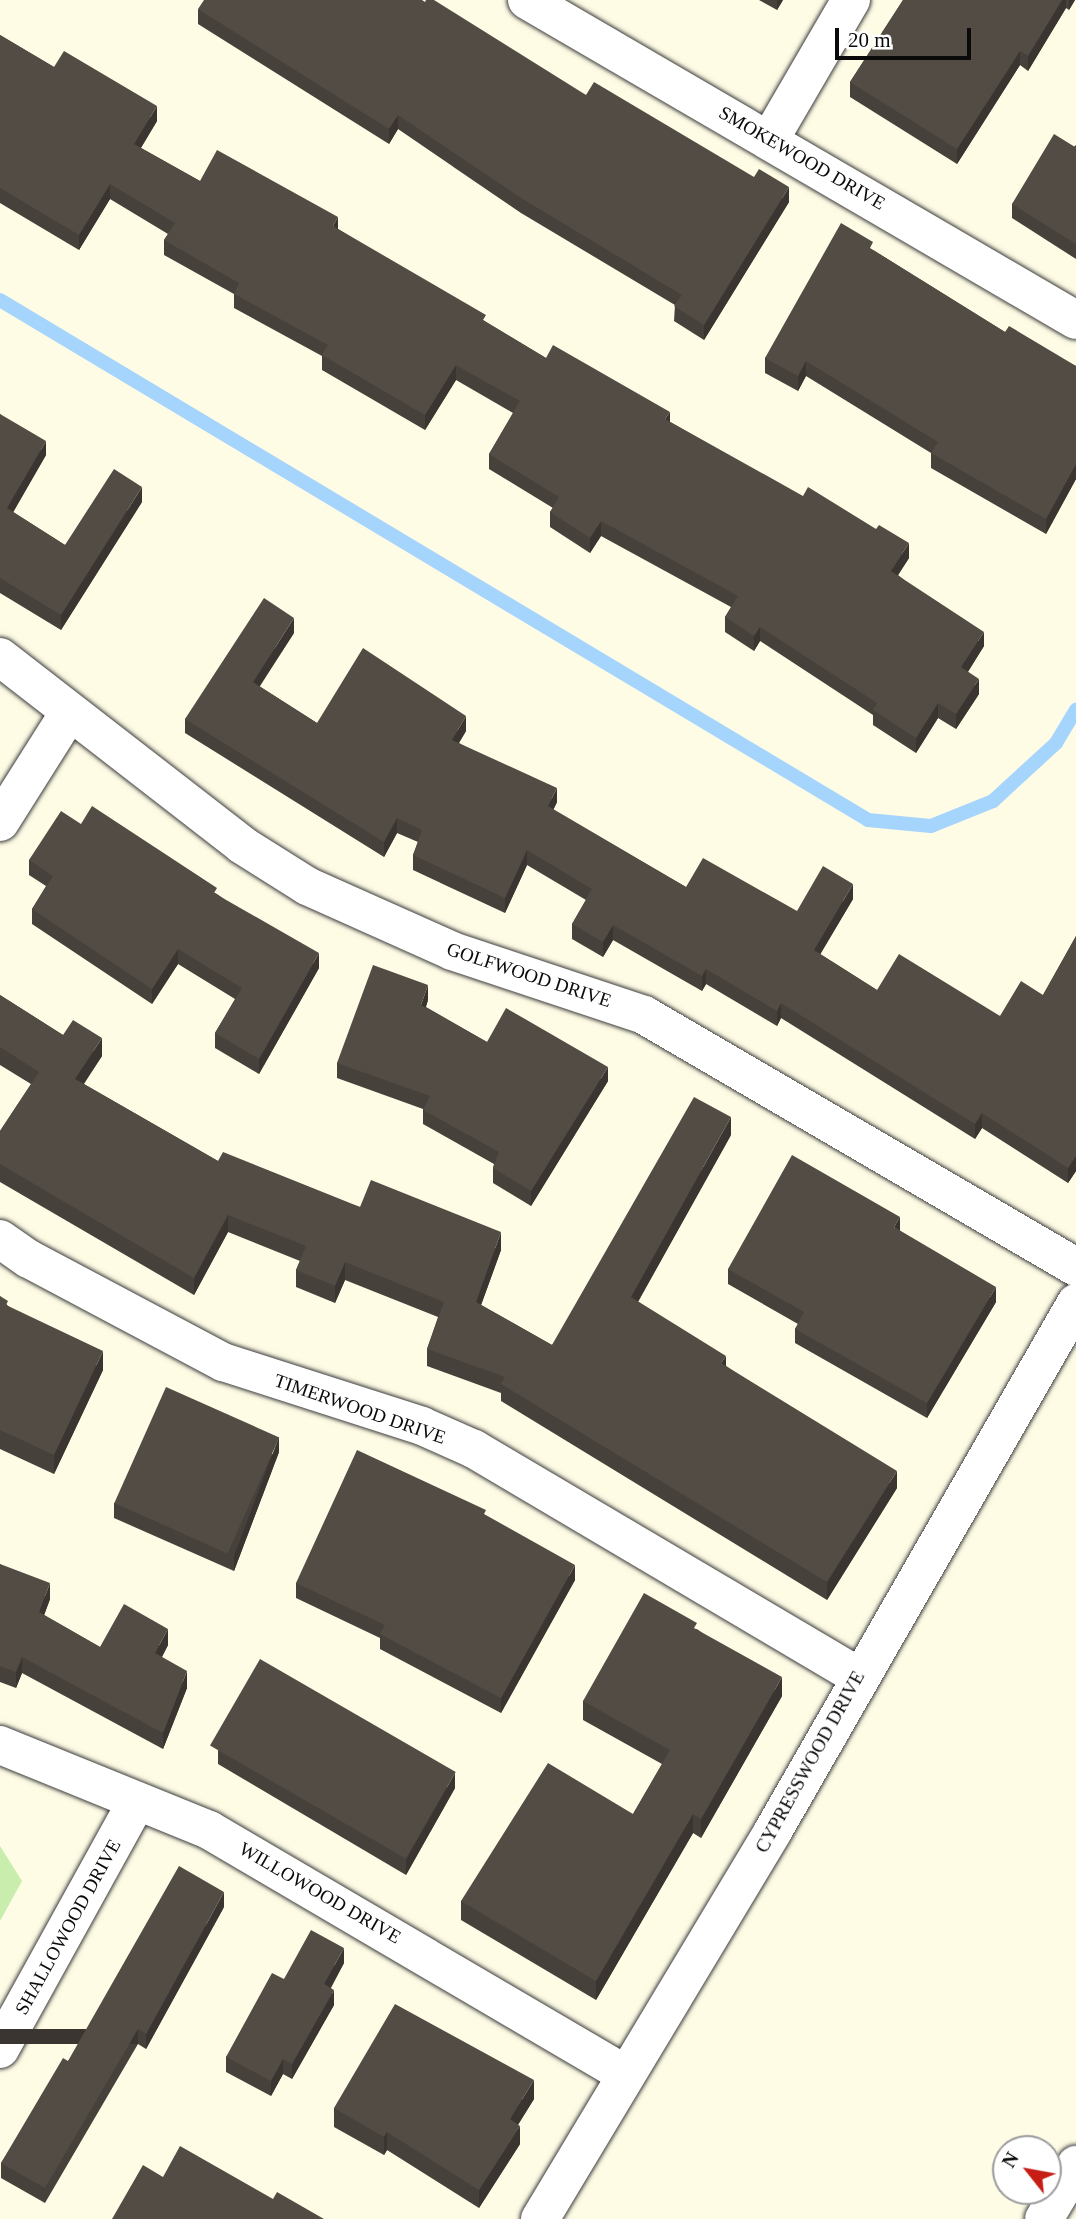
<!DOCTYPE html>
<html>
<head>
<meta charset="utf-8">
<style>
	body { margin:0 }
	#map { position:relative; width:1076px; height:2219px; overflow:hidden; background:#fffce6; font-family:Georgia,serif }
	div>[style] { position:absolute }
	.green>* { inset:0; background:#c8edac }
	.stream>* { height:14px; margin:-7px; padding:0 7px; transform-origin:7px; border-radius:7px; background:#a5d4fd }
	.roads { filter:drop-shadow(0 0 2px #3d3d3d) drop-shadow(0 0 2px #3d3d3d) }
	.minor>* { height:38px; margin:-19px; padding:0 19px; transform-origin:19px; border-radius:19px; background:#fff }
	.wall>* { inset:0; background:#47413b }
	.shaded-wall>* { inset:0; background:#3a3530; transform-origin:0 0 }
	.building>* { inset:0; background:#534c45; transform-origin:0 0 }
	span { translate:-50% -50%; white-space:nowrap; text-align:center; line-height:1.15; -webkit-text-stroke:7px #fff; paint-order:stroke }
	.street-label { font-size:19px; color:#0a0a0a }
	.north { position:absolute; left:992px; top:2135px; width:70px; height:70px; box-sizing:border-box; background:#fff; border:2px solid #9d9d9d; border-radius:50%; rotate:301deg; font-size:19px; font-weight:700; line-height:28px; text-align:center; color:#0a0a0a }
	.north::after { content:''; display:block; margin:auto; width:24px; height:32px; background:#c61d15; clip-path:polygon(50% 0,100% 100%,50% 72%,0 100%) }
	.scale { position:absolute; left:835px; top:28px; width:136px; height:32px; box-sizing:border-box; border:4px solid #0a0a0a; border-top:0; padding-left:9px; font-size:21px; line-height:24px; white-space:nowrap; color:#0a0a0a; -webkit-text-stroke:5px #fff; paint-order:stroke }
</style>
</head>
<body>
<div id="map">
	<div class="green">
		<div style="clip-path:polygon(0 1846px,22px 1881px,0 1921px)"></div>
	</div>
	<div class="stream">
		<div style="left:0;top:300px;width:1012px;rotate:30.92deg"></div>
		<div style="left:868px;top:820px;width:63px;rotate:5.4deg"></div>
		<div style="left:931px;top:826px;width:67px;rotate:-22deg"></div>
		<div style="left:993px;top:801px;width:86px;rotate:-42.6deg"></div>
		<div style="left:1056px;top:743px;width:39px;rotate:-59deg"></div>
	</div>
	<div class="roads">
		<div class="minor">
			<div style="left:527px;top:0;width:635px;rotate:30.24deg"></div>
			<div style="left:770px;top:139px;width:161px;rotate:-59.8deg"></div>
			<div style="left:0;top:657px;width:306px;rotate:37.8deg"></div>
			<div style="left:242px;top:845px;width:77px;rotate:32.2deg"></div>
			<div style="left:307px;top:886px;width:159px;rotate:24.1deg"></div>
			<div style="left:452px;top:951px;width:202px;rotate:18.4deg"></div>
			<div style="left:644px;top:1015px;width:500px;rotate:30.26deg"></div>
			<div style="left:0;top:822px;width:129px;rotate:-57.7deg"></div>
			<div style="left:0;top:1239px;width:35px;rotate:35deg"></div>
			<div style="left:29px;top:1259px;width:220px;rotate:28deg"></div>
			<div style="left:223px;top:1362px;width:209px;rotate:17.8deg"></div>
			<div style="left:422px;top:1426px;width:57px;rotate:23.9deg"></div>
			<div style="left:474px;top:1449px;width:446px;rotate:30.6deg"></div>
			<div style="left:0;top:1745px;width:226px;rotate:22.1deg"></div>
			<div style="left:209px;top:1830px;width:481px;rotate:30.4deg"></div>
			<div style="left:0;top:2049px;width:280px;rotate:-61.1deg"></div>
			<div style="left:540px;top:2219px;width:453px;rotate:-59deg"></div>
			<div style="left:773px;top:1831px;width:609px;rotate:-60.15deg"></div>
			<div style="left:1044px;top:2219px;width:63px;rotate:-59.3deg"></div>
		</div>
	</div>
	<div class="wall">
		<div style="clip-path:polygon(759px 0,783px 0,777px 10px)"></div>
		<div style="clip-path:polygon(903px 0,1075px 0,1069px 10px,1066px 8px,1028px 71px,1020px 65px,957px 164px,850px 97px,850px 82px)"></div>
		<div style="clip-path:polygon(198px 9px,586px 95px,789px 202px,704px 340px,674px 321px,675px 305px,521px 213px,398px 129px,389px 144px,198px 24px)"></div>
		<div style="clip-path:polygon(0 35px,54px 67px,157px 121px,141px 148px,200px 181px,338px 229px,486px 322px,546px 358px,670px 422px,909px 558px,898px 575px,984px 646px,968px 672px,979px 694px,956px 729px,938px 718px,916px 753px,873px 725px,873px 715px,760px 641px,754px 651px,725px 632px,725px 617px,731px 607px,601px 536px,590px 553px,550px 527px,550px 512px,553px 508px,489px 469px,489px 454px,513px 413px,456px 380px,425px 430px,322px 370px,322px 356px,234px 308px,234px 294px,164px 255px,164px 240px,168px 234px,110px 199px,79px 250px,0 203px)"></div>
		<div style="clip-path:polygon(1076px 145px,1076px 259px,1012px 218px,1012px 204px)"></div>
		<div style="clip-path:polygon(873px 250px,1005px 332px,1076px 366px,1076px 479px,1046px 534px,931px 468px,931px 453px,806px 376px,798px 391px,765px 373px,765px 358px)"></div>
		<div style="clip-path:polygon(0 414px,46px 455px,13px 512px,65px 545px,142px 502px,61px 630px,0 593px)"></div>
		<div style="clip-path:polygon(294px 633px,259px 686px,317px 723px,466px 731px,459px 743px,557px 802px,553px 810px,686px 887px,797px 911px,853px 899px,820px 954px,877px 990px,1000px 1016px,1043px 995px,1076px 936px,1076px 1171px,1068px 1183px,982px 1128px,975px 1139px,781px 1018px,777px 1026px,706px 984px,702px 991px,613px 940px,603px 957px,572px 939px,572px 924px,586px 900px,527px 865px,505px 913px,413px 870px,413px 855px,418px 842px,397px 833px,384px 857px,185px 733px,185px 719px)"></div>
		<div style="clip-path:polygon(81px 824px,217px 894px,319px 968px,259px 1074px,215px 1048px,215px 1033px,235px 999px,178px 964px,152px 1004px,32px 924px,32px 909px,46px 886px,29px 875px,29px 860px)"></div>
		<div style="clip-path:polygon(0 995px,63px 1035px,102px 1056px,84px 1084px,218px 1161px,360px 1207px,501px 1250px,481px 1305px,552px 1345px,731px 1135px,638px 1302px,726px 1366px,897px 1488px,827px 1600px,501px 1401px,501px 1393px,427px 1366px,427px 1349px,438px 1317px,345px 1280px,335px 1303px,296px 1287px,296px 1270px,300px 1261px,228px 1232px,194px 1295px,0 1182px,0 1131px,31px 1084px,0 1065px)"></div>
		<div style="clip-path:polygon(428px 1000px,426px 1007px,487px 1042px,608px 1081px,531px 1206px,493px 1183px,493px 1168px,494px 1164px,423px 1124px,423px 1109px,337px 1078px,337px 1063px)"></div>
		<div style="clip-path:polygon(900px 1231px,996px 1302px,927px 1418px,795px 1343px,795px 1329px,798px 1324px,728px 1284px,728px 1269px)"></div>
		<div style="clip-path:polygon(0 1296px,8px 1306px,103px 1370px,54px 1474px,0 1449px)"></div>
		<div style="clip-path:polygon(279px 1452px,234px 1571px,114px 1518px,114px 1503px)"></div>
		<div style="clip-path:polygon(486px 1516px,575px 1580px,501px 1713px,380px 1649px,380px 1638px,296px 1598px,296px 1583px)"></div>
		<div style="clip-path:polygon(0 1564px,50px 1599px,44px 1615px,100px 1647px,168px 1645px,162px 1657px,187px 1688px,163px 1749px,22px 1673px,16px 1688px,0 1682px)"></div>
		<div style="clip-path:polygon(697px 1629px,782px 1696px,701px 1838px,693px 1833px,596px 2000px,461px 1920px,461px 1901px,633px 1814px,662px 1764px,583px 1720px,583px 1701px)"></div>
		<div style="clip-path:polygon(218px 1750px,455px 1788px,406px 1875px,218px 1764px)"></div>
		<div style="clip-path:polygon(224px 1907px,146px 2049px,138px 2044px,45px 2203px,1px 2178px,1px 2163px,68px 2061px)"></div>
		<div style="clip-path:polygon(344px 1963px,331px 1988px,334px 2005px,292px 2079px,283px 2074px,271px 2096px,226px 2072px,226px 2057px,284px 1979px)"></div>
		<div style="clip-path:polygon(534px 2099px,518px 2125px,520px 2144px,479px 2208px,387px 2150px,384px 2155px,334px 2127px,334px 2108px)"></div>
	</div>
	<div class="shaded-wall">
		<div style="clip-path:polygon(777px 0,783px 0,777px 10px)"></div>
		<div style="clip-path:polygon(1062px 0,1066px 0,1066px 8px,1028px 71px,1028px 56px)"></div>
		<div style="clip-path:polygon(1069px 0,1075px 0,1069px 10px)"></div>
		<div style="clip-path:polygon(1020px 51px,1020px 65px,957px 164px,957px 149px)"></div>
		<div style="clip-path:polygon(157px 106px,157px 121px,134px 159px,134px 144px)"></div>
		<div style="clip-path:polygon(398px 115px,398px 129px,389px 144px,389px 129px)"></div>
		<div style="clip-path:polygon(110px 184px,110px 199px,79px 250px,79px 235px)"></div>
		<div style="clip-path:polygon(789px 187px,789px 202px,704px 340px,704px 325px)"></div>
		<div style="clip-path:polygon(338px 217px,338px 232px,333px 226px)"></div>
		<div style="clip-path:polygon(806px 361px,806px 376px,798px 391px,798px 376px)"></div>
		<div style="clip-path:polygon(456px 365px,456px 380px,425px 430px,425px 415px)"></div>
		<div style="clip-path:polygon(670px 412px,670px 427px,665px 419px)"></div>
		<div style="clip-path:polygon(46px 441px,46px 455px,7px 523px,7px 508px)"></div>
		<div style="clip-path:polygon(1076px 464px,1076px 479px,1046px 534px,1046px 519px)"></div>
		<div style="clip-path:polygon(142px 487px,142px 502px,61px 630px,61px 615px)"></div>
		<div style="clip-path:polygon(601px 521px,601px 536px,590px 553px,590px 538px)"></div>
		<div style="clip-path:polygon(909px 543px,909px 558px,891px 586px,891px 571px)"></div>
		<div style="clip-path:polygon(294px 618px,294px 633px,253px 697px,253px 682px)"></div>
		<div style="clip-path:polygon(760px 627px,760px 641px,754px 651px,754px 636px)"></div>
		<div style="clip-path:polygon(984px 632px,984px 646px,961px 682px,961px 667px)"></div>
		<div style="clip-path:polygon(979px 679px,979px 694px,956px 729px,956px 714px)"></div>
		<div style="clip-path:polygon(938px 703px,938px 718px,916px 753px,916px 738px)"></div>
		<div style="clip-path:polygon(466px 716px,466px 731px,452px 754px,452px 740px)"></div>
		<div style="clip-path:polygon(557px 788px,557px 802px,548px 821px,548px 806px)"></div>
		<div style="clip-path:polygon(397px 818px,397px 833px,384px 857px,384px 842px)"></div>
		<div style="clip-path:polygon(527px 850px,527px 865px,505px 913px,505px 898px)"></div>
		<div style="clip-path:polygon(853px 884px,853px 899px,814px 965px,814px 950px)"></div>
		<div style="clip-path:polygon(613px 925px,613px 940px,603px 957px,603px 942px)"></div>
		<div style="clip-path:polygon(178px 949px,178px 964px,152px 1004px,152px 989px)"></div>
		<div style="clip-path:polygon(319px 953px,319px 968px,259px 1074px,259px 1059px)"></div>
		<div style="clip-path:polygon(706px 969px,706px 984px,702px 991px,702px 976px)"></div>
		<div style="clip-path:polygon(428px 985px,428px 1000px,421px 1020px,421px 1005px)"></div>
		<div style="clip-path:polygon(781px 1003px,781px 1018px,777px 1026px,777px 1011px)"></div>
		<div style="clip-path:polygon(102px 1038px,102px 1056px,75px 1096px,75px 1079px)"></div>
		<div style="clip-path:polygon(608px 1067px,608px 1081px,531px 1206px,531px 1191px)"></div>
		<div style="clip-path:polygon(982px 1113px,982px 1128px,975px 1139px,975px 1124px)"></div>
		<div style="clip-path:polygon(731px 1117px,731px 1135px,631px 1314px,631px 1297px)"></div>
		<div style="clip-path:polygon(1076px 1156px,1076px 1171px,1068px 1183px,1068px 1168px)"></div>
		<div style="clip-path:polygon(228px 1215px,228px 1232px,194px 1295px,194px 1278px)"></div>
		<div style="clip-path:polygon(900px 1217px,900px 1232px,894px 1227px)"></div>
		<div style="clip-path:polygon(501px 1232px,501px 1250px,476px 1319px,476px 1302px)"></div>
		<div style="clip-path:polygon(345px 1262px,345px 1280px,335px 1303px,335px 1286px)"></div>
		<div style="clip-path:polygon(996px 1287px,996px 1302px,927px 1418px,927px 1403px)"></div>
		<div style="clip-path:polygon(103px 1351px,103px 1370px,54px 1474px,54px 1455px)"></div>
		<div style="clip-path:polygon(726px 1356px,726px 1373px,721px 1363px)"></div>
		<div style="clip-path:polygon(279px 1437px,279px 1452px,234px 1571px,234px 1556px)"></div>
		<div style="clip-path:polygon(897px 1471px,897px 1488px,827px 1600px,827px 1582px)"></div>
		<div style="clip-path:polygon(575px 1565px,575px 1580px,501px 1713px,501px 1698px)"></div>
		<div style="clip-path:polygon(50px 1583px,50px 1599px,39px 1629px,39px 1612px)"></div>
		<div style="clip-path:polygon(168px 1629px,168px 1645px,155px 1670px,155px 1653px)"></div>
		<div style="clip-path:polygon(22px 1657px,22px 1673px,16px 1688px,16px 1672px)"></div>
		<div style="clip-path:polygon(187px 1671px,187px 1688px,163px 1749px,163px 1733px)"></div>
		<div style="clip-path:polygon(782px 1677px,782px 1696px,701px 1838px,701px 1819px)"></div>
		<div style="clip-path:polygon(455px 1773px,455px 1788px,406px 1875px,406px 1860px)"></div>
		<div style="clip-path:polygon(693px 1814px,693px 1833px,596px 2000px,596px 1981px)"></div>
		<div style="clip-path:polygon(224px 1892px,224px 1907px,146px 2049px,146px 2034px)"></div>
		<div style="clip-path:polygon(344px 1948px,344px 1963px,324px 1999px,324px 1984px)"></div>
		<div style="clip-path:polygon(334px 1990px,334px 2005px,292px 2079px,292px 2064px)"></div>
		<div style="left:138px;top:2029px;width:15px;height:184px;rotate:90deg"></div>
		<div style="clip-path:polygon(283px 2059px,283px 2074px,271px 2096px,271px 2081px)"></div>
		<div style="clip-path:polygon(534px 2080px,534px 2099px,510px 2137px,510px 2119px)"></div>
		<div style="clip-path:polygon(520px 2126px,520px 2144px,479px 2208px,479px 2190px)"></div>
		<div style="clip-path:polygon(387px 2132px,387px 2150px,384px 2155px,384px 2137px)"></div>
	</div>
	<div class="building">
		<div style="clip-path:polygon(204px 0,422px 0,425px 2px,426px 0,434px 0,586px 95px,594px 82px,754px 177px,759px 169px,789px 187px,704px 325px,674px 306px,682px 295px,521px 198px,398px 115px,389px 129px,198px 9px)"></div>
		<div style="clip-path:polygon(903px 0,1062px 0,1028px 56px,1020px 51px,957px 149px,850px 82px)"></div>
		<div style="clip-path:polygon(0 35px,54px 67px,64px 51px,157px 106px,134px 144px,200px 181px,217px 150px,338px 217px,333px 226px,486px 315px,483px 320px,546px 358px,553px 345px,670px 412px,665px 419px,803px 496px,808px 487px,876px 529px,879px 525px,909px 543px,891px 571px,984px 632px,961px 667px,979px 679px,956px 714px,938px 703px,916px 738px,873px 710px,877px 703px,760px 627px,754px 636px,725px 617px,738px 596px,601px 521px,590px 538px,550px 512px,559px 497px,489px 454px,520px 401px,456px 365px,425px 415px,322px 355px,328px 345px,234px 294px,239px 283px,164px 240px,175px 223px,110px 184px,79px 235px,0 188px)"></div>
		<div style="clip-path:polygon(1054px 134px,1075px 147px,1076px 145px,1076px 244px,1012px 204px)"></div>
		<div style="clip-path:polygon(841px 223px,873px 242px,870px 248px,1005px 332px,1009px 326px,1076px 366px,1076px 464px,1046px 519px,931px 453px,938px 442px,806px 361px,798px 376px,765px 358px)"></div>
		<div style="clip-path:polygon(0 414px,46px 441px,7px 508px,65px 545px,114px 469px,142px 487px,61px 615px,0 578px)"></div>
		<div style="clip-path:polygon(264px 598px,294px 618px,253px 682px,317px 723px,363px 648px,466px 716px,452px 740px,557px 788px,548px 806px,686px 887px,703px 858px,797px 911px,823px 866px,853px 884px,814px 950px,877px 990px,899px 954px,1000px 1016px,1021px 981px,1043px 995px,1076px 936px,1076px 1156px,1068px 1168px,982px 1113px,975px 1124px,781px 1003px,777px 1011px,706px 969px,702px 976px,613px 925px,603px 942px,572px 924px,592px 889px,527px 850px,505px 898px,413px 855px,422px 830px,397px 818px,384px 842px,185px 719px)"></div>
		<div style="clip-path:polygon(92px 806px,217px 888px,214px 893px,319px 953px,259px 1059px,215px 1033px,242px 988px,178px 949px,152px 989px,32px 909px,53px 876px,29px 860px,61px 811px,81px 824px)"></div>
		<div style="clip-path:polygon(373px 965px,428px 985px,421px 1005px,487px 1042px,506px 1008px,608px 1067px,531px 1191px,493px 1168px,499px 1152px,423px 1110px,430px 1096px,337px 1063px)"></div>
		<div style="clip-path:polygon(0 995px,63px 1035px,73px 1020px,102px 1038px,75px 1079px,218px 1161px,223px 1152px,360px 1207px,371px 1180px,501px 1232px,476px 1302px,552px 1345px,694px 1097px,731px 1117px,631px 1297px,726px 1356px,721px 1363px,897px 1471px,827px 1582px,501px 1384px,505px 1377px,427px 1349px,444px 1302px,345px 1262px,335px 1286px,296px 1270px,306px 1246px,228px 1215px,194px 1278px,0 1164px,0 1131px,39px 1072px,0 1047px)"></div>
		<div style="clip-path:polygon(792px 1155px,900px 1217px,894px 1227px,996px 1287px,927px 1403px,795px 1329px,804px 1312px,728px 1269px)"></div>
		<div style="clip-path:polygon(0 1296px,8px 1301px,6px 1305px,103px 1351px,54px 1455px,0 1430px)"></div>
		<div style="left:166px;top:1387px;width:124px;height:127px;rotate:24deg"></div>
		<div style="clip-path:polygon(357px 1450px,486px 1510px,484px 1514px,575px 1565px,501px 1698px,380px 1634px,385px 1625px,296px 1583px)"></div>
		<div style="clip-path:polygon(0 1564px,50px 1583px,39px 1612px,100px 1647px,124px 1604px,168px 1629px,155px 1653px,187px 1671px,163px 1733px,22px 1657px,16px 1672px,0 1666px)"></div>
		<div style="clip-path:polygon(644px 1593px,697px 1623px,694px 1628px,782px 1677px,701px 1819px,693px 1814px,596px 1981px,461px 1901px,548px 1763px,633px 1814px,670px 1750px,583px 1701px)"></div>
		<div style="left:260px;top:1659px;width:226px;height:100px;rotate:30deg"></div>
		<div style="clip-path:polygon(179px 1866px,224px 1892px,146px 2034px,138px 2029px,45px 2188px,1px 2163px,63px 2058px,68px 2061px)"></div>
		<div style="clip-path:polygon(311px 1930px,344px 1948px,324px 1984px,334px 1990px,292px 2064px,283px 2059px,271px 2081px,226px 2057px,272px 1973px,284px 1979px)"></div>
		<div style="clip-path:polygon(395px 2004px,534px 2080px,510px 2119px,520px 2126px,479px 2190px,387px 2132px,384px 2137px,334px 2108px)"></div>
		<div style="clip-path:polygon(180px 2146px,273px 2199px,277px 2192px,324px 2219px,112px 2219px,143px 2165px,163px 2177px)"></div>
	</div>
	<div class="street-label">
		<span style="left:802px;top:158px;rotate:30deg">SMOKEWOOD DRIVE</span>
		<span style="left:529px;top:975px;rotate:18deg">GOLFWOOD DRIVE</span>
		<span style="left:360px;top:1409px;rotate:19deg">TIMERWOOD DRIVE</span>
		<span style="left:810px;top:1762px;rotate:-61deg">CYPRESSWOOD DRIVE</span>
		<span style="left:320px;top:1893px;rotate:30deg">WILLOWOOD DRIVE</span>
		<span style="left:68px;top:1927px;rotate:-61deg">SHALLOWOOD DRIVE</span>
	</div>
	<div class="north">N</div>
	<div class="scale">20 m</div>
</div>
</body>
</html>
